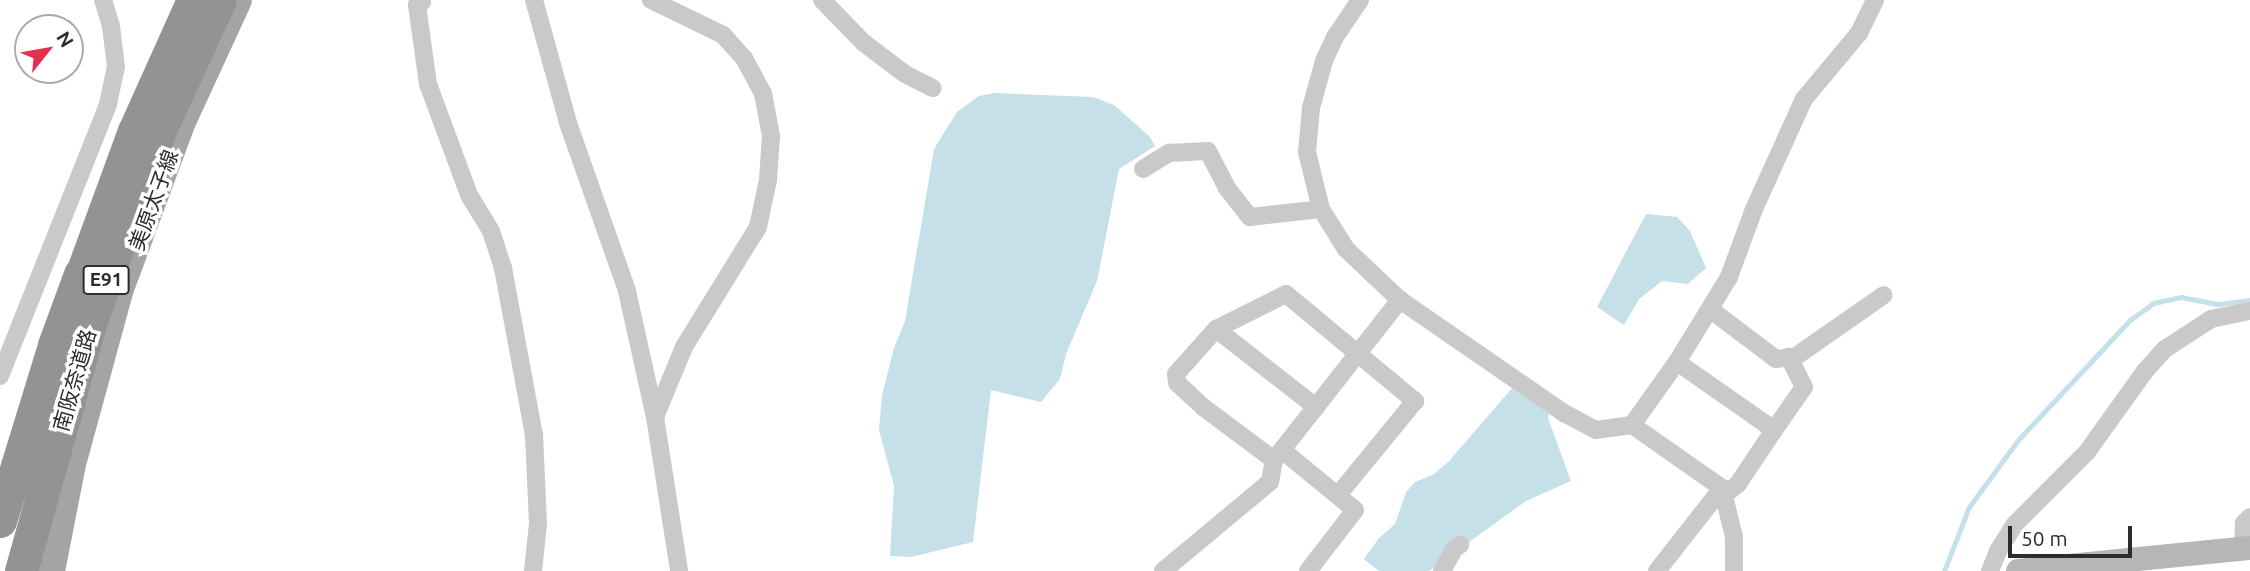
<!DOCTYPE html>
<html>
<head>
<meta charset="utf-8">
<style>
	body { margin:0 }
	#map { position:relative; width:2250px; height:571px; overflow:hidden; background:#fff; font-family:Ubuntu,"Noto Sans JP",sans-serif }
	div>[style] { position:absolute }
	.water>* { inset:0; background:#c6e0ea }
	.stream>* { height:5px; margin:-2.5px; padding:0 2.5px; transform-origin:2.5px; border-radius:2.5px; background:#c6e0ea }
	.street>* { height:18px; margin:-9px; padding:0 9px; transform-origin:9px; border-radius:9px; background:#c9c9c9 }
	.secondary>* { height:24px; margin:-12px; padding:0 12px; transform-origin:12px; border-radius:12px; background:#b6b6b6 }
	.primary>* { height:28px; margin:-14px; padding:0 14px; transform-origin:14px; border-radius:14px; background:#a4a4a4 }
	.highway>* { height:33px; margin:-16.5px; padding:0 16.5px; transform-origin:16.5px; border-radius:16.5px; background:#939393 }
	.highway-bridge>* { height:33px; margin:-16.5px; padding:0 16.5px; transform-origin:16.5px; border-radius:16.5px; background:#939393 }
	span { translate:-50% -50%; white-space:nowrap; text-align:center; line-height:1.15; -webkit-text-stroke:7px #fff; paint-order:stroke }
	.shield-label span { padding:2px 5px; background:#fff; border:2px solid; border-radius:5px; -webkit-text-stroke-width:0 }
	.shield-label { font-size:19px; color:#2c2c2c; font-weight:700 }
	.street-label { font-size:21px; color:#2c2c2c }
	.north { position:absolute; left:14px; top:14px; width:70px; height:70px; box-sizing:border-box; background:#fff; border:2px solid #ababab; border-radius:50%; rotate:59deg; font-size:19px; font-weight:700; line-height:28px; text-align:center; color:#2c2c2c }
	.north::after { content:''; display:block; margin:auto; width:24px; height:32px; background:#e32f50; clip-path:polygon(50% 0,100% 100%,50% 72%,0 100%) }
	.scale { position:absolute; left:2008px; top:526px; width:124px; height:32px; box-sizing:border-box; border:4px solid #2c2c2c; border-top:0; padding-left:9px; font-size:21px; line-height:24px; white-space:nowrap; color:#2c2c2c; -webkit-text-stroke:5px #fff; paint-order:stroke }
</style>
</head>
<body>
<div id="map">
	<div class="water">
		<div style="clip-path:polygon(994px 93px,1093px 97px,1114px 105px,1149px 136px,1155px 146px,1119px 169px,1097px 281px,1066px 354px,1060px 379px,1041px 402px,991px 390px,973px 542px,911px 557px,890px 556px,894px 486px,879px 430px,882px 395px,894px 348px,905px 321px,934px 149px,957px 112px,979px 96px)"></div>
		<div style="clip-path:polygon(1646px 214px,1677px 217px,1690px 231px,1706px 268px,1688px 284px,1662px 281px,1639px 299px,1624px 325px,1597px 307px)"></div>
		<div style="clip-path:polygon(1513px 387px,1549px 414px,1548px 418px,1571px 481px,1526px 501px,1429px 571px,1379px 571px,1364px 559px,1379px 538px,1395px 524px,1406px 492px,1415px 482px,1434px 474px,1449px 461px)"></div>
	</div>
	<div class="stream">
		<div style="left:1944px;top:571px;width:69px;rotate:-68.7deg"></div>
		<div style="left:1969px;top:507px;width:83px;rotate:-53.8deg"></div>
		<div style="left:2018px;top:440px;width:164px;rotate:-47deg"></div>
		<div style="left:2130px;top:320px;width:29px;rotate:-36deg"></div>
		<div style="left:2153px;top:303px;width:29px;rotate:-12deg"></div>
		<div style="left:2181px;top:297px;width:38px;rotate:11deg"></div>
		<div style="left:2218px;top:304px;width:32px;rotate:-7deg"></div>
	</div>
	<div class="street">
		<div style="left:534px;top:0;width:128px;rotate:74.5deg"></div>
		<div style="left:568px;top:123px;width:178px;rotate:70.6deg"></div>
		<div style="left:627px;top:291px;width:129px;rotate:77.5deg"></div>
		<div style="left:651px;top:0;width:80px;rotate:25.9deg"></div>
		<div style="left:723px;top:35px;width:31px;rotate:48deg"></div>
		<div style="left:744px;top:58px;width:40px;rotate:62deg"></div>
		<div style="left:763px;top:93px;width:44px;rotate:79.5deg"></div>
		<div style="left:771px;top:136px;width:44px;rotate:93.9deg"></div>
		<div style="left:768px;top:180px;width:48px;rotate:102deg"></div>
		<div style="left:758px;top:227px;width:141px;rotate:121.7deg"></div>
		<div style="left:684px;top:347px;width:76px;rotate:112.5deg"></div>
		<div style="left:655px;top:417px;width:156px;rotate:81.1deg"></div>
		<div style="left:822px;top:0;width:60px;rotate:45.7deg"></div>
		<div style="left:864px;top:43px;width:51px;rotate:37.1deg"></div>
		<div style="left:905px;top:74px;width:31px;rotate:27deg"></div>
		<div style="left:1360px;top:0;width:45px;rotate:124deg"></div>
		<div style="left:1335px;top:37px;width:26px;rotate:115deg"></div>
		<div style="left:1324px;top:61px;width:49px;rotate:105.5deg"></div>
		<div style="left:1311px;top:108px;width:44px;rotate:95.2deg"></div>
		<div style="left:1307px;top:152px;width:59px;rotate:76.2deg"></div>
		<div style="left:1321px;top:209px;width:47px;rotate:58deg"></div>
		<div style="left:1346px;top:249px;width:74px;rotate:43.4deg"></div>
		<div style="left:1400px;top:300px;width:199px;rotate:34.6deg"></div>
		<div style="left:1564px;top:413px;width:36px;rotate:28deg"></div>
		<div style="left:1596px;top:430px;width:36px;rotate:-8deg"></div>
		<div style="left:1632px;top:425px;width:110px;rotate:35deg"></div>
		<div style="left:1722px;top:488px;width:50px;rotate:76.2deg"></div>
		<div style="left:1734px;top:537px;width:34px;rotate:90deg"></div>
		<div style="left:422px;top:2px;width:6px;rotate:149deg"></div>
		<div style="left:417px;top:5px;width:80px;rotate:82.1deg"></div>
		<div style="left:428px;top:84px;width:118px;rotate:69.7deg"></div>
		<div style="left:469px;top:195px;width:42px;rotate:58.6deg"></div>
		<div style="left:491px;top:231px;width:39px;rotate:72deg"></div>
		<div style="left:503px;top:268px;width:170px;rotate:79.5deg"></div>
		<div style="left:534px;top:435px;width:88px;rotate:87.4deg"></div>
		<div style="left:538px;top:523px;width:48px;rotate:95.9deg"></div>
		<div style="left:1143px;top:169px;width:31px;rotate:-32deg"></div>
		<div style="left:1169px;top:153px;width:39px;rotate:-3deg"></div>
		<div style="left:1208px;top:151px;width:42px;rotate:62.8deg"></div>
		<div style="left:1227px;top:188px;width:37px;rotate:52deg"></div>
		<div style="left:1250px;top:217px;width:71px;rotate:-6.4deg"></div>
		<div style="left:1711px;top:310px;width:81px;rotate:37deg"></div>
		<div style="left:1776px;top:359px;width:19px;rotate:-6deg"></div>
		<div style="left:1795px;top:357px;width:108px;rotate:-34.9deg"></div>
		<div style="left:1216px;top:329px;width:127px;rotate:38deg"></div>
		<div style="left:1677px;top:362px;width:118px;rotate:35deg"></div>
		<div style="left:1774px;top:430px;width:65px;rotate:123.7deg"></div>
		<div style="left:1738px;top:484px;width:18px;rotate:142deg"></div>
		<div style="left:0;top:376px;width:293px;rotate:-68.3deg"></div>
		<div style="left:108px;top:104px;width:38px;rotate:-78deg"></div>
		<div style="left:116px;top:67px;width:41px;rotate:-97deg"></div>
		<div style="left:111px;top:26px;width:27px;rotate:-107deg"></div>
		<div style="left:1632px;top:425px;width:77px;rotate:-54.5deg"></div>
		<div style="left:1677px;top:362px;width:100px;rotate:-58.5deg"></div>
		<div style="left:1729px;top:277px;width:72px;rotate:-69.8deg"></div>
		<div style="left:1754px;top:209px;width:121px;rotate:-65.6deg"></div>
		<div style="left:1804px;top:99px;width:86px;rotate:-50.2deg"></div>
		<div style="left:1859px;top:33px;width:37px;rotate:-64deg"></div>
		<div style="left:1774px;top:430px;width:52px;rotate:-55.1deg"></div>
		<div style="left:1804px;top:387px;width:34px;rotate:-117deg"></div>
		<div style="left:1282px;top:450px;width:94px;rotate:39.4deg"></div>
		<div style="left:1355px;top:510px;width:77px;rotate:127.6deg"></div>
		<div style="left:1274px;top:460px;width:89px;rotate:-143.3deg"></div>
		<div style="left:1203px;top:407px;width:35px;rotate:-137deg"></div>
		<div style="left:1177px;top:383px;width:9px;rotate:-96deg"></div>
		<div style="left:1176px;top:374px;width:60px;rotate:-48.4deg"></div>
		<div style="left:1216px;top:329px;width:78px;rotate:-26.6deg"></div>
		<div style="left:1286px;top:294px;width:168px;rotate:39.7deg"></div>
		<div style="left:1415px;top:401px;width:122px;rotate:129.3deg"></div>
		<div style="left:2243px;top:549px;width:26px;rotate:-88deg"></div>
		<div style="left:2244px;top:523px;width:8px;rotate:-45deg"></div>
		<div style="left:1163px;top:571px;width:139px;rotate:-39.8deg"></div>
		<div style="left:1270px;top:482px;width:22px;rotate:-80deg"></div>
		<div style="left:1274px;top:460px;width:204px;rotate:-51.8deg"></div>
		<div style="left:1442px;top:571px;width:26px;rotate:-61deg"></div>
		<div style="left:1455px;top:548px;width:6px;rotate:-31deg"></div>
		<div style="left:1657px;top:571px;width:105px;rotate:-51.9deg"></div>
		<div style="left:1990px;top:571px;width:22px;rotate:-68deg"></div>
		<div style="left:1998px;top:551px;width:31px;rotate:-58deg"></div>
		<div style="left:2014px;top:525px;width:103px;rotate:-45deg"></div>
		<div style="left:2087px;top:452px;width:100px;rotate:-54.4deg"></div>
		<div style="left:2145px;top:371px;width:30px;rotate:-48deg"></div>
		<div style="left:2165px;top:349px;width:55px;rotate:-33.1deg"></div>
		<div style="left:2211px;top:319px;width:40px;rotate:-12deg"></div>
	</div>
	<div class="secondary">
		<div style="left:2018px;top:571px;width:233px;rotate:-5.7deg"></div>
	</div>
	<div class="primary">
		<div style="left:51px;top:571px;width:109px;rotate:-78.9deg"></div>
		<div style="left:72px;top:464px;width:181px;rotate:-74.7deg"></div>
		<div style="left:120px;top:289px;width:176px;rotate:-69.7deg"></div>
		<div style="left:181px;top:124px;width:136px;rotate:-65.3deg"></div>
	</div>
	<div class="highway">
		<div style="left:72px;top:300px;width:180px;rotate:-69.9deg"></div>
		<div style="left:134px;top:131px;width:144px;rotate:-65.8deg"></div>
		<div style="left:21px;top:571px;width:260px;rotate:-74.4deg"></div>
		<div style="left:91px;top:321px;width:201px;rotate:-70.2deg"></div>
		<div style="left:159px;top:132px;width:145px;rotate:-65.2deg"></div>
	</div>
	<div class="highway-bridge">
		<div style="left:0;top:521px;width:184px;rotate:-72.9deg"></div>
		<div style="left:54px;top:345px;width:76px;rotate:-69.9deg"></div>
	</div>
	<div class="shield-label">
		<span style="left:106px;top:280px">E91</span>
	</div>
	<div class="street-label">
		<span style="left:153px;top:200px;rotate:-70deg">美原太子線</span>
		<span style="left:74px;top:380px;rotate:-74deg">南阪奈道路</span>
	</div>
	<div class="north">N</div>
	<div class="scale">50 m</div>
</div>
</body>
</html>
